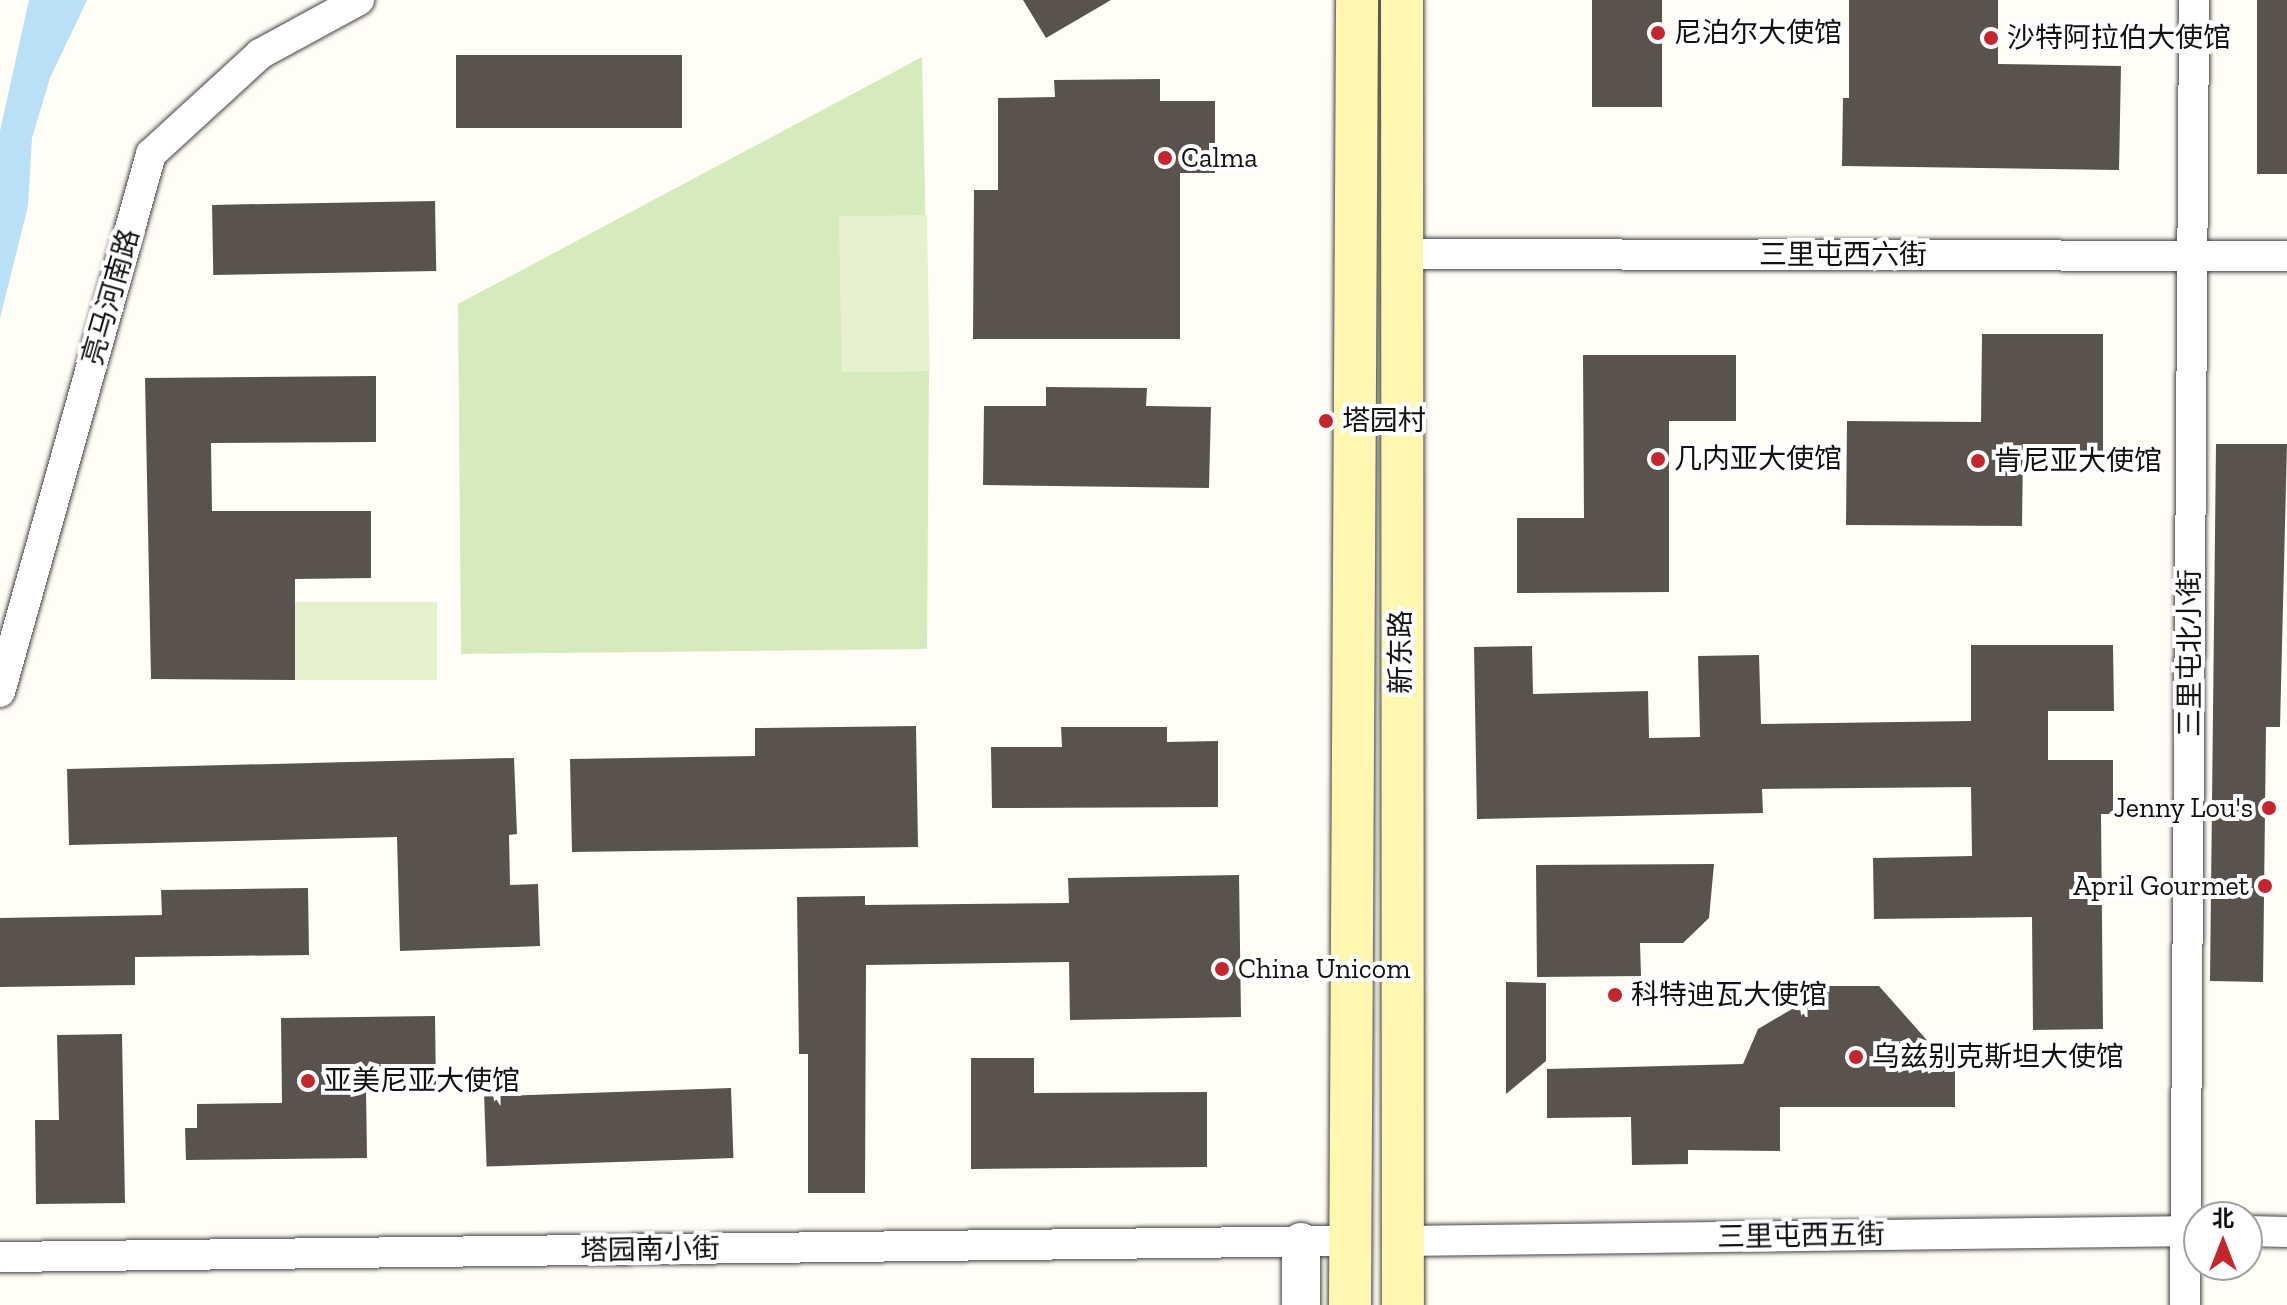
<!DOCTYPE html>
<html>
<head>
<meta charset="utf-8">
<style>
	body { margin:0 }
	#map { position:relative; width:2287px; height:1305px; overflow:hidden; background:#fffdf5; font-family:"Zilla Slab","Noto Sans SC",serif }
	div>[style] { position:absolute }
	.green>* { inset:0; background:#d5ebbd }
	.pitch>* { inset:0; background:#e6f2cf; transform-origin:0 0 }
	.water>* { inset:0; background:#b9e0f7 }
	.building>* { inset:0; background:#5a524d; transform-origin:0 0 }
	.roads { filter:drop-shadow(0 0 2px #444) drop-shadow(0 0 2px #444) }
	.minor>* { height:30px; margin:-15px; padding:0 15px; transform-origin:15px; border-radius:15px; background:#fff }
	.tertiary>* { height:38px; margin:-19px; padding:0 19px; transform-origin:19px; border-radius:19px; background:#fff }
	.secondary>* { height:42px; margin:-21px; padding:0 21px; transform-origin:21px; border-radius:21px; background:#fff6b0 }
	.dots>* { width:22px; height:22px; translate:-50% -50%; box-sizing:border-box; border:4px solid #fff; border-radius:50% }
	span { translate:-50% -50%; white-space:nowrap; text-align:center; line-height:1.15; -webkit-text-stroke:8px #fff; paint-order:stroke }
	.poi-label { font-size:28px; color:#111 }
	.left { translate:0 -50%; text-align:left }
	.right { translate:-100% -50%; text-align:right }
	.street-label { font-size:28px; color:#111 }
	.north { position:absolute; left:2183px; top:1201px; width:80px; height:80px; box-sizing:border-box; background:#fff; border:2px solid #a0a0a0; border-radius:50%; rotate:0deg; font-size:22px; font-weight:700; line-height:32px; text-align:center; color:#111 }
	.north::after { content:''; display:block; margin:auto; width:28px; height:36px; background:#c4262e; clip-path:polygon(50% 0,100% 100%,50% 72%,0 100%) }
</style>
</head>
<body>
<div id="map">
	<div class="green">
		<div style="clip-path:polygon(922px 57px,929px 371px,927px 649px,461px 654px,458px 304px)"></div>
	</div>
	<div class="pitch">
		<div style="left:927px;top:215px;width:156px;height:88px;rotate:89deg"></div>
		<div style="left:295px;top:602px;width:142px;height:78px"></div>
	</div>
	<div class="water">
		<div style="clip-path:polygon(29px 0,87px 0,50px 78px,32px 138px,28px 206px,0 318px,0 131px)"></div>
	</div>
	<div class="building">
		<div style="clip-path:polygon(1023px 0,1111px 0,1046px 38px)"></div>
		<div style="left:1592px;top:0;width:70px;height:107px"></div>
		<div style="clip-path:polygon(1849px 0,1998px 0,1998px 64px,2121px 66px,2119px 170px,1842px 166px,1843px 98px,1849px 98px)"></div>
		<div style="left:2257px;top:0;width:30px;height:174px"></div>
		<div style="left:456px;top:55px;width:226px;height:73px"></div>
		<div style="clip-path:polygon(1160px 79px,1160px 101px,1215px 101px,1215px 173px,1180px 173px,1180px 339px,973px 339px,974px 190px,998px 190px,998px 98px,1055px 97px,1054px 80px)"></div>
		<div style="left:435px;top:201px;width:70px;height:223px;rotate:89deg"></div>
		<div style="clip-path:polygon(1982px 334px,2103px 334px,2103px 451px,2023px 450px,2022px 526px,1846px 525px,1847px 421px,1981px 422px)"></div>
		<div style="clip-path:polygon(1583px 355px,1736px 355px,1736px 421px,1669px 421px,1669px 592px,1517px 593px,1517px 518px,1584px 518px)"></div>
		<div style="clip-path:polygon(376px 376px,376px 442px,211px 443px,212px 511px,371px 511px,371px 578px,295px 579px,295px 680px,151px 679px,145px 378px)"></div>
		<div style="clip-path:polygon(1046px 387px,1147px 388px,1146px 406px,1211px 407px,1209px 488px,983px 485px,984px 406px,1046px 406px)"></div>
		<div style="clip-path:polygon(2216px 444px,2287px 444px,2280px 727px,2266px 727px,2263px 982px,2210px 981px)"></div>
		<div style="clip-path:polygon(1971px 645px,2113px 645px,2114px 711px,2048px 711px,2048px 760px,2113px 760px,2113px 814px,2101px 814px,2103px 1029px,2033px 1030px,2032px 917px,1874px 919px,1873px 858px,1972px 856px,1971px 787px,1762px 789px,1763px 813px,1477px 819px,1474px 647px,1532px 646px,1533px 694px,1648px 691px,1649px 738px,1700px 737px,1698px 656px,1759px 655px,1761px 724px,1971px 721px)"></div>
		<div style="clip-path:polygon(916px 726px,918px 847px,572px 852px,570px 759px,755px 756px,755px 728px)"></div>
		<div style="clip-path:polygon(1061px 727px,1167px 727px,1167px 742px,1218px 741px,1218px 807px,992px 808px,991px 747px,1062px 747px)"></div>
		<div style="clip-path:polygon(514px 758px,517px 834px,509px 835px,510px 885px,538px 884px,540px 946px,400px 951px,397px 837px,69px 845px,67px 769px)"></div>
		<div style="clip-path:polygon(1714px 864px,1709px 918px,1683px 943px,1640px 943px,1641px 976px,1537px 977px,1536px 865px)"></div>
		<div style="clip-path:polygon(1239px 875px,1241px 1017px,1070px 1020px,1069px 962px,866px 965px,865px 1193px,808px 1193px,808px 1054px,799px 1054px,797px 897px,865px 896px,865px 905px,1069px 903px,1068px 878px)"></div>
		<div style="clip-path:polygon(308px 888px,309px 955px,135px 957px,135px 985px,0 987px,0 918px,162px 915px,161px 890px)"></div>
		<div style="clip-path:polygon(1506px 982px,1546px 983px,1546px 1061px,1506px 1094px)"></div>
		<div style="clip-path:polygon(1799px 986px,1879px 986px,1940px 1055px,1955px 1055px,1955px 1107px,1780px 1107px,1780px 1151px,1688px 1150px,1688px 1164px,1632px 1165px,1631px 1117px,1547px 1118px,1547px 1069px,1743px 1064px,1758px 1029px,1799px 1005px)"></div>
		<div style="clip-path:polygon(435px 1016px,436px 1089px,366px 1090px,367px 1158px,186px 1160px,185px 1128px,197px 1128px,197px 1104px,282px 1103px,281px 1018px)"></div>
		<div style="clip-path:polygon(122px 1034px,125px 1203px,36px 1204px,35px 1120px,59px 1120px,57px 1035px)"></div>
		<div style="clip-path:polygon(971px 1058px,1034px 1058px,1034px 1093px,1207px 1092px,1207px 1167px,971px 1169px)"></div>
		<div style="left:731px;top:1088px;width:70px;height:247px;rotate:88deg"></div>
	</div>
	<div class="roads">
		<div class="minor">
			<div style="left:1399px;top:254px;width:888px;rotate:0.13deg"></div>
			<div style="left:0;top:692px;width:559px;rotate:-74.32deg"></div>
			<div style="left:151px;top:154px;width:148px;rotate:-42.5deg"></div>
			<div style="left:260px;top:54px;width:113px;rotate:-28.6deg"></div>
			<div style="left:2247px;top:1231px;width:40px;rotate:1.4deg"></div>
			<div style="left:1403px;top:1241px;width:796px;rotate:-0.72deg"></div>
			<div style="left:0;top:1257px;width:1350px;rotate:-0.68deg"></div>
			<div style="left:2185px;top:1305px;width:1305px;rotate:-89.6deg"></div>
		</div>
		<div class="tertiary">
			<div style="left:1301px;top:1242px;width:63px;rotate:90deg"></div>
		</div>
		<div class="secondary">
			<div style="left:1402px;top:0;width:1305px;rotate:89.96deg"></div>
			<div style="left:1350px;top:1305px;width:1305px;rotate:-89.69deg"></div>
		</div>
	</div>
	<div class="dots">
		<div style="left:1658px;top:33px;background:#c4262e"></div>
		<div style="left:1991px;top:38px;background:#c4262e"></div>
		<div style="left:1165px;top:158px;background:#c4262e"></div>
		<div style="left:1326px;top:421px;background:#c4262e"></div>
		<div style="left:1658px;top:459px;background:#c4262e"></div>
		<div style="left:1978px;top:461px;background:#c4262e"></div>
		<div style="left:2269px;top:808px;background:#c4262e"></div>
		<div style="left:2265px;top:886px;background:#c4262e"></div>
		<div style="left:1222px;top:969px;background:#c4262e"></div>
		<div style="left:1615px;top:995px;background:#c4262e"></div>
		<div style="left:1856px;top:1057px;background:#c4262e"></div>
		<div style="left:308px;top:1081px;background:#c4262e"></div>
	</div>
	<div class="poi-label">
		<span class="left" style="left:1674px;top:33px">尼泊尔大使馆</span>
		<span class="left" style="left:2007px;top:38px">沙特阿拉伯大使馆</span>
		<span class="left" style="left:1181px;top:158px">Calma</span>
		<span class="left" style="left:1342px;top:421px">塔园村</span>
		<span class="left" style="left:1674px;top:459px">几内亚大使馆</span>
		<span class="left" style="left:1994px;top:461px">肯尼亚大使馆</span>
		<span class="right" style="left:2253px;top:808px">Jenny Lou's</span>
		<span class="right" style="left:2249px;top:886px">April Gourmet</span>
		<span class="left" style="left:1238px;top:969px">China Unicom</span>
		<span class="left" style="left:1631px;top:995px">科特迪瓦大使馆</span>
		<span class="left" style="left:1872px;top:1057px">乌兹别克斯坦大使馆</span>
		<span class="left" style="left:324px;top:1081px">亚美尼亚大使馆</span>
	</div>
	<div class="street-label">
		<span style="left:1843px;top:255px">三里屯西六街</span>
		<span style="left:111px;top:297px;rotate:-74deg">亮马河南路</span>
		<span style="left:1401px;top:652px;rotate:-90deg">新东路</span>
		<span style="left:2190px;top:653px;rotate:-90deg">三里屯北小街</span>
		<span style="left:1801px;top:1236px;rotate:-1deg">三里屯西五街</span>
		<span style="left:650px;top:1250px;rotate:-1deg">塔园南小街</span>
	</div>
	<div class="north">北</div>
</div>
</body>
</html>
